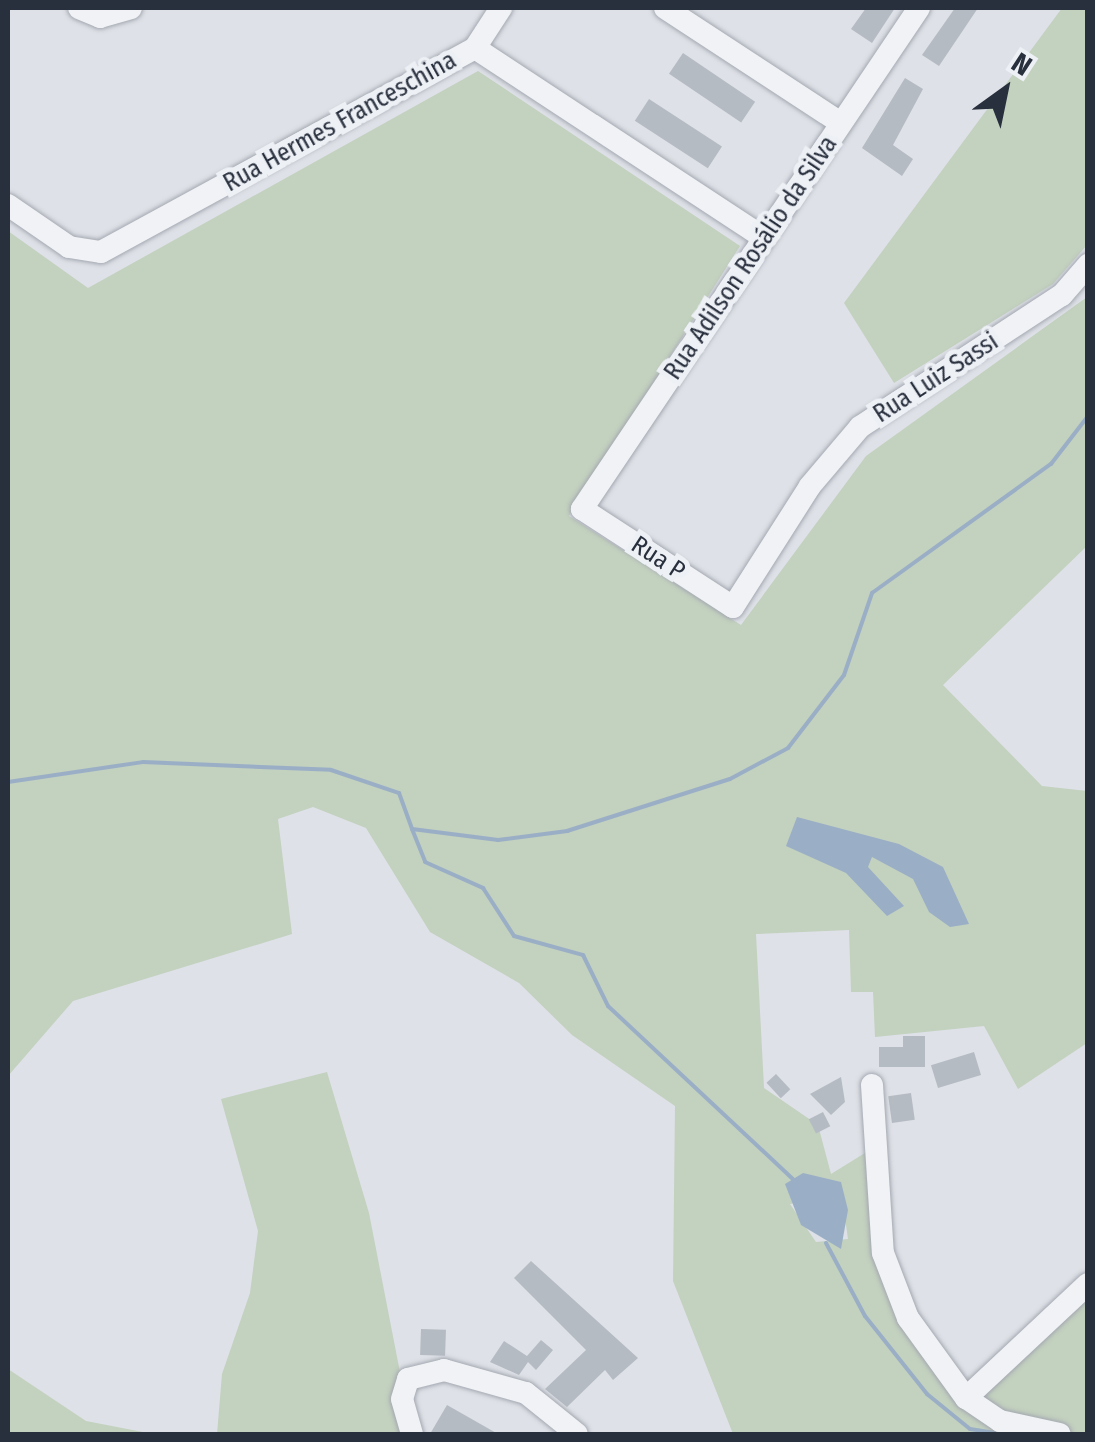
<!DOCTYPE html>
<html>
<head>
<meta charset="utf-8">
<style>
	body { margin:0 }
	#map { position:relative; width:1095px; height:1442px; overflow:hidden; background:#dee1e7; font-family:"Fira Sans Condensed",sans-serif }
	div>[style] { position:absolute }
	.green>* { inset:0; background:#c3d1bf }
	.water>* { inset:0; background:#9aafc6 }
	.stream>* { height:4px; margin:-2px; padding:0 2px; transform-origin:2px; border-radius:2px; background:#9aafc6 }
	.building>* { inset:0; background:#b5bbc3; transform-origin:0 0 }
	.roads { filter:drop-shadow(0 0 2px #a4a8b1) drop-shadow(0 0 2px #a4a8b1) }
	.minor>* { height:22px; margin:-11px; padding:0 11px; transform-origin:11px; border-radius:11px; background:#f0f2f5 }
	span { translate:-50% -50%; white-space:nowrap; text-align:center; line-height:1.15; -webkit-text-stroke:10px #edf0f5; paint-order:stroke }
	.street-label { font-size:25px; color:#282f3d }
	.frame { position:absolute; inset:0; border:10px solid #282f3d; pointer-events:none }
	.north { position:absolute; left:955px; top:40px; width:100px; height:100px; -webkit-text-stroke:8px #edf0f5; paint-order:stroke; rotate:33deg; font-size:28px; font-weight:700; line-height:40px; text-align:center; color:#282f3d }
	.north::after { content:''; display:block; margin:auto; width:35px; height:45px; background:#282f3d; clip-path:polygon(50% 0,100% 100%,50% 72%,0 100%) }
</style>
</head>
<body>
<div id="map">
	<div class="green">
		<div style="clip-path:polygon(1062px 8px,1087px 8px,1087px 245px,1053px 284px,894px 383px,844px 303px)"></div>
		<div style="clip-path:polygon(evenodd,478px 71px,740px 246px,569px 516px,741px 625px,866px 456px,1087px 297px,1087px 546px,943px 685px,1042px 786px,1087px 791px,1087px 1043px,1018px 1089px,984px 1026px,875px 1037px,873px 992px,851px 992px,849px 930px,756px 934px,764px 1088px,818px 1125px,831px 1174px,873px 1148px,883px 1253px,966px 1398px,1087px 1284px,1087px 1434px,733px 1434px,673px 1281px,675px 1106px,572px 1035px,519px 983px,430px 932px,366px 828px,313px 807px,278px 819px,292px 934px,73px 1001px,8px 1076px,8px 231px,88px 288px,478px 71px,842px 1197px,848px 1239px,816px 1242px,790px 1204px,842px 1197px)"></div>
		<div style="clip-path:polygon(327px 1072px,369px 1213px,412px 1434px,217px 1434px,222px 1374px,250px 1293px,258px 1231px,221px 1099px)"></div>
		<div style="clip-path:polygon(8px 1369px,86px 1421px,153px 1434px,8px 1434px)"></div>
	</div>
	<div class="water">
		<div style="clip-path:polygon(797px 817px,899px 844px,943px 867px,969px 924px,950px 927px,929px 912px,913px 879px,872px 857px,868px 867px,904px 906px,887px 916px,846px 873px,786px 846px)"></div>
		<div style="clip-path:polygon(803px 1173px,841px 1182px,848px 1210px,841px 1249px,801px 1225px,785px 1184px)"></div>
	</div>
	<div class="stream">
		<div style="left:8px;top:782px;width:136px;rotate:-8.4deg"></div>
		<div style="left:143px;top:762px;width:188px;rotate:2.4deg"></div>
		<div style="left:331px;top:770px;width:72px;rotate:18.7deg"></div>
		<div style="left:399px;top:793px;width:38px;rotate:70deg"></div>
		<div style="left:412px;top:829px;width:87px;rotate:7.3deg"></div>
		<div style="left:498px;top:840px;width:70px;rotate:-7.4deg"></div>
		<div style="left:567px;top:831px;width:171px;rotate:-17.7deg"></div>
		<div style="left:730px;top:779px;width:66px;rotate:-28.1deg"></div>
		<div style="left:788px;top:748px;width:92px;rotate:-52.5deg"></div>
		<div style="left:844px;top:675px;width:87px;rotate:-71.1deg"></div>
		<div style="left:872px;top:593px;width:221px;rotate:-35.8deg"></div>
		<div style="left:1051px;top:464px;width:61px;rotate:-52.4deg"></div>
		<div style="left:412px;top:829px;width:35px;rotate:68deg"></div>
		<div style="left:425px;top:862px;width:64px;rotate:24.1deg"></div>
		<div style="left:483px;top:888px;width:57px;rotate:57.1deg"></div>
		<div style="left:514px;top:936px;width:72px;rotate:15.4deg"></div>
		<div style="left:583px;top:955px;width:57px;rotate:63.9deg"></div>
		<div style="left:608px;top:1006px;width:256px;rotate:43.1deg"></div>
		<div style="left:826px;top:1243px;width:83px;rotate:61.9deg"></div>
		<div style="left:865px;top:1316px;width:100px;rotate:51.5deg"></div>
		<div style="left:927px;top:1394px;width:55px;rotate:39.1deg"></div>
		<div style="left:970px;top:1429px;width:32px;rotate:9deg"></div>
	</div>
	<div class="building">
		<div style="clip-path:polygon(866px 8px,895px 8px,872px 43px,851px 29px)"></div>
		<div style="clip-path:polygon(955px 8px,978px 8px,939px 66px,922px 55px)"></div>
		<div style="left:683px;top:53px;width:87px;height:25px;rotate:34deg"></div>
		<div style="clip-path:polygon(905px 78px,923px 89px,893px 145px,913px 159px,902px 176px,862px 148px)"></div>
		<div style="left:649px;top:99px;width:87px;height:26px;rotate:33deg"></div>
		<div style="clip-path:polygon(903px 1036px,925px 1036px,925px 1067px,879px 1067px,879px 1047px,903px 1047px)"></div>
		<div style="left:974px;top:1052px;width:24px;height:45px;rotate:73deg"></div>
		<div style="left:776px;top:1074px;width:21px;height:13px;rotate:47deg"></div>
		<div style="clip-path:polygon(841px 1077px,845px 1102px,831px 1115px,810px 1094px)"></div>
		<div style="left:911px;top:1093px;width:27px;height:23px;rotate:82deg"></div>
		<div style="left:823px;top:1112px;width:16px;height:16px;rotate:63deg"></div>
		<div style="clip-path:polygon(531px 1261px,638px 1358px,613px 1380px,605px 1370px,567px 1407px,545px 1389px,586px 1350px,514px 1278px)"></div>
		<div style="left:421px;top:1329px;width:25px;height:26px;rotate:2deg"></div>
		<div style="clip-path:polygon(541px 1340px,553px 1350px,536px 1370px,528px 1362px,519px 1375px,490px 1362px,504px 1341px,527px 1356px)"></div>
		<div style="clip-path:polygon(447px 1405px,498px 1434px,430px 1434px)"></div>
	</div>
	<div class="roads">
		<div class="minor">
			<div style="left:79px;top:8px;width:23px;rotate:23deg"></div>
			<div style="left:100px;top:17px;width:32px;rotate:-16deg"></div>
			<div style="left:665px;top:8px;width:210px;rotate:33.2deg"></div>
			<div style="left:919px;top:8px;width:604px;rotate:123.93deg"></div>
			<div style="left:582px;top:509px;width:180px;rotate:33deg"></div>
			<div style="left:733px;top:607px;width:143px;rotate:-57.5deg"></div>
			<div style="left:810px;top:486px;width:77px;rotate:-49.7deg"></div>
			<div style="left:860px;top:427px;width:241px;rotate:-33.2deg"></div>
			<div style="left:1062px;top:295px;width:40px;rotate:-49deg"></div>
			<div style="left:475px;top:48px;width:48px;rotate:-57deg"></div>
			<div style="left:8px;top:205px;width:74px;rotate:34.5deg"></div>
			<div style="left:69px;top:247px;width:32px;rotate:9deg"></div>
			<div style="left:101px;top:252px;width:426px;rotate:-28.6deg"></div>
			<div style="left:475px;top:48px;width:346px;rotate:33.3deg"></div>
			<div style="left:872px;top:1085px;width:168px;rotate:86.3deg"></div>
			<div style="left:883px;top:1253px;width:70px;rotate:69deg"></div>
			<div style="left:908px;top:1318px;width:99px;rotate:54.1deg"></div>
			<div style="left:966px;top:1398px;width:41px;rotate:34.1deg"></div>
			<div style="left:1000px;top:1421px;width:61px;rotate:12.2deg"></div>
			<div style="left:966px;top:1398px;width:167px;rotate:-43.1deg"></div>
			<div style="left:412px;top:1434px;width:36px;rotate:-106deg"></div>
			<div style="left:402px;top:1399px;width:21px;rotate:-73deg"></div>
			<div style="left:408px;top:1379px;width:37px;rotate:-14deg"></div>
			<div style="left:444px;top:1370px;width:85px;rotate:15.7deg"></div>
			<div style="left:526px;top:1393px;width:65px;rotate:38.8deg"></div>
		</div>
	</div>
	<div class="street-label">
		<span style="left:340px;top:122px;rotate:-29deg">Rua Hermes Franceschina</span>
		<span style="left:751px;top:258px;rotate:-56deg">Rua Adilson Rosálio da Silva</span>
		<span style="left:936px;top:378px;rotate:-33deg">Rua Luiz Sassi</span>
		<span style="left:658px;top:558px;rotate:33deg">Rua P</span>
	</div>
	<div class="frame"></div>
	<div class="north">N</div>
</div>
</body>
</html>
